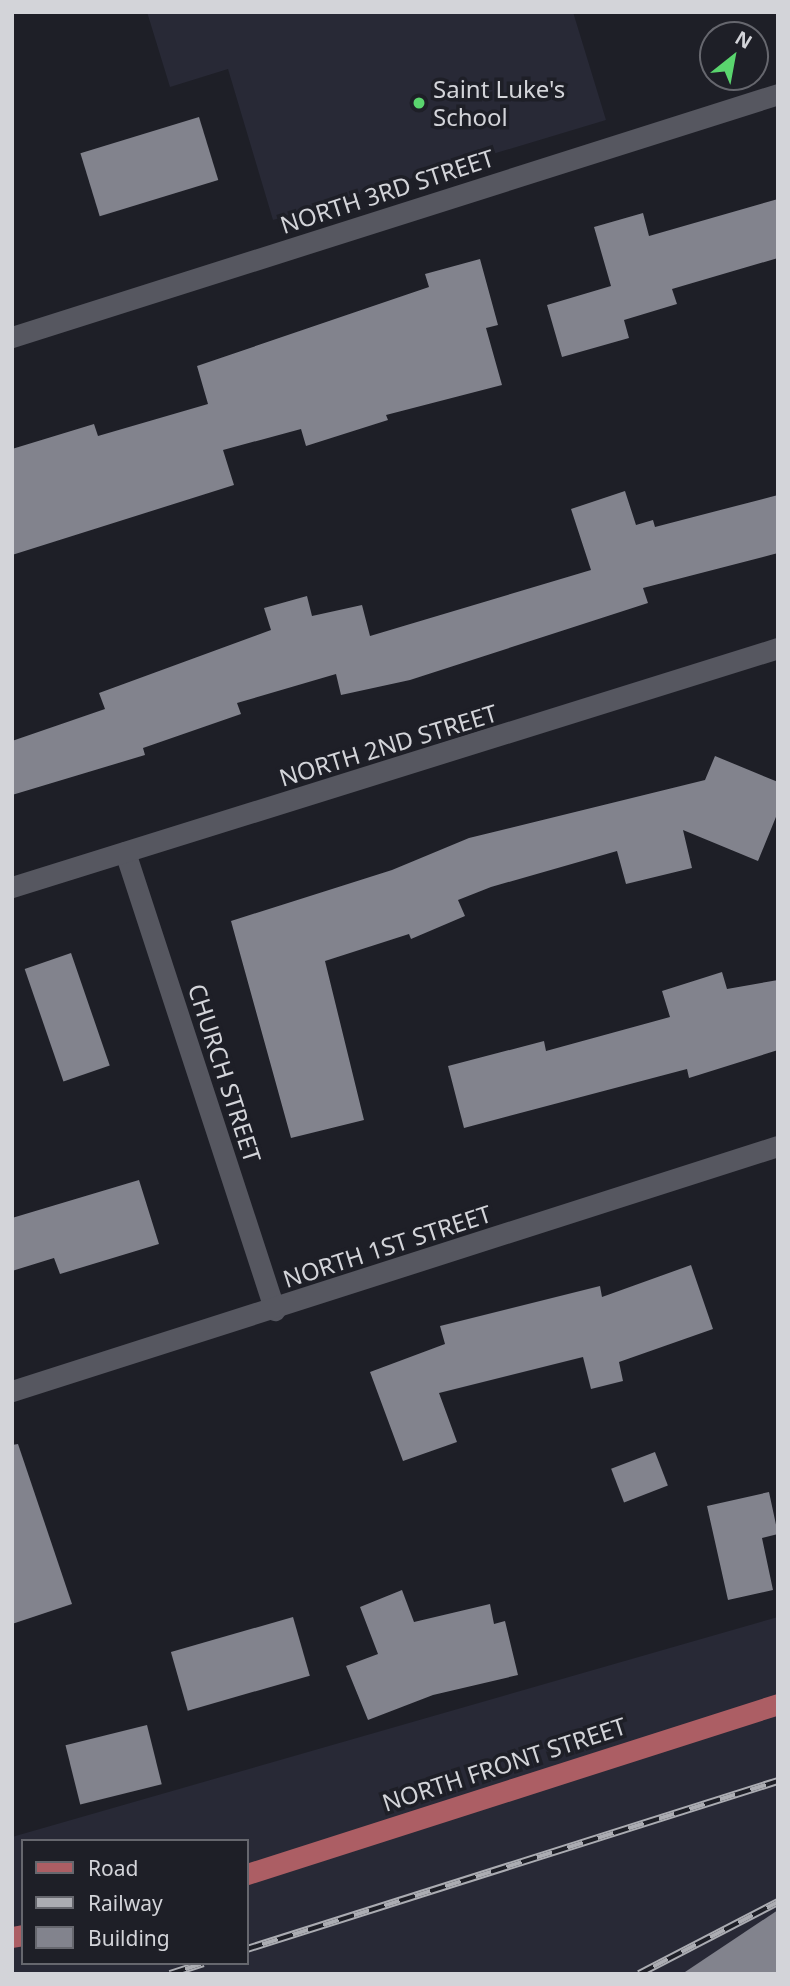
<!DOCTYPE html>
<html>
<head>
<meta charset="utf-8">
<style>
	body { margin:0 }
	#map { position:relative; width:790px; height:1986px; overflow:hidden; background:#1e1f27; font-family:"Noto Sans",sans-serif }
	div>[style] { position:absolute }
	.built>* { inset:0; background:#282936 }
	.building>* { inset:0; background:#82838d; transform-origin:0 0 }
	.minor>* { height:21px; margin:-10.5px; padding:0 10.5px; transform-origin:10.5px; border-radius:10.5px; background:#565760 }
	.major>* { height:21px; margin:-10.5px; padding:0 10.5px; transform-origin:10.5px; border-radius:10.5px; background:#ac5e64 }
	.rail>* { height:8px; margin-top:-4px; transform-origin:0; background:repeating-linear-gradient(90deg,#1e1f27 0 16px,#abacb2 0 32px); box-sizing:border-box; border-block:2px solid #abacb2 }
	.dots>* { width:19px; height:19px; translate:-50% -50%; box-sizing:border-box; border:4px solid #1e1f27; border-radius:50% }
	span { translate:-50% -50%; white-space:nowrap; text-align:center; line-height:1.15; -webkit-text-stroke:7px #1e1f27; paint-order:stroke }
	.poi-label { font-size:24px; color:#d3d4d9 }
	.left { translate:0 -50%; text-align:left }
	.street-label { font-size:24px; color:#d3d4d9 }
	.frame { position:absolute; inset:0; border:14px solid #d3d4d9; pointer-events:none }
	.legend { position:absolute; left:21px; top:1839px; width:228px; height:126px; box-sizing:border-box; background:#1e1f27; border:2px solid #66676e; margin:0; padding:9px 12px; list-style:none; font-size:21px; color:#d3d4d9 }
	.legend li { display:flex; align-items:center; gap:14px; height:35px }
	.legend b { width:35px; border:2px solid #66676e }
	.north { position:absolute; left:699px; top:21px; width:70px; height:70px; box-sizing:border-box; background:#1e1f27; border:2px solid #66676e; border-radius:50%; rotate:31deg; font-size:19px; font-weight:700; line-height:28px; text-align:center; color:#d3d4d9 }
	.north::after { content:''; display:block; margin:auto; width:24px; height:32px; background:#5ad56e; clip-path:polygon(50% 0,100% 100%,50% 72%,0 100%) }
</style>
</head>
<body>
<div id="map">
	<div class="built">
		<div style="clip-path:polygon(147px 12px,573px 12px,606px 120px,273px 220px,228px 69px,170px 87px)"></div>
		<div style="clip-path:polygon(evenodd,778px 1617px,778px 1974px,12px 1974px,12px 1837px,778px 1617px,23px 1841px,247px 1841px,247px 1963px,23px 1963px,23px 1841px)"></div>
	</div>
	<div class="building">
		<div style="left:199px;top:117px;width:66px;height:124px;rotate:73deg"></div>
		<div style="clip-path:polygon(778px 199px,778px 258px,672px 289px,677px 304px,624px 320px,629px 338px,562px 357px,547px 305px,611px 286px,594px 227px,643px 213px,649px 236px)"></div>
		<div style="clip-path:polygon(480px 259px,498px 325px,486px 328px,502px 385px,386px 415px,388px 420px,306px 446px,301px 429px,223px 450px,234px 485px,12px 555px,12px 449px,94px 424px,98px 436px,208px 404px,197px 366px,429px 287px,425px 274px)"></div>
		<div style="clip-path:polygon(625px 491px,636px 525px,653px 520px,655px 527px,778px 495px,778px 553px,643px 588px,648px 603px,410px 680px,341px 695px,336px 674px,237px 703px,241px 714px,143px 748px,145px 755px,12px 795px,12px 741px,105px 709px,99px 693px,271px 630px,264px 608px,307px 596px,312px 616px,362px 605px,370px 636px,591px 570px,571px 509px)"></div>
		<div style="clip-path:polygon(715px 756px,778px 782px,778px 812px,758px 861px,683px 830px,692px 868px,626px 884px,617px 851px,491px 887px,458px 900px,465px 916px,411px 939px,409px 934px,325px 961px,364px 1120px,291px 1138px,231px 921px,392px 870px,469px 838px,705px 780px)"></div>
		<div style="left:71px;top:953px;width:119px;height:49px;rotate:71deg"></div>
		<div style="clip-path:polygon(722px 972px,727px 989px,778px 980px,778px 1050px,689px 1078px,687px 1069px,464px 1128px,448px 1066px,544px 1041px,546px 1051px,670px 1017px,662px 991px)"></div>
		<div style="clip-path:polygon(139px 1180px,159px 1244px,60px 1274px,54px 1258px,12px 1271px,12px 1218px)"></div>
		<div style="clip-path:polygon(691px 1265px,713px 1329px,619px 1362px,623px 1381px,591px 1389px,583px 1357px,439px 1393px,457px 1442px,403px 1461px,370px 1372px,445px 1344px,440px 1326px,600px 1286px,602px 1297px)"></div>
		<div style="clip-path:polygon(18px 1444px,72px 1604px,12px 1624px,12px 1445px)"></div>
		<div style="left:655px;top:1452px;width:36px;height:47px;rotate:69deg"></div>
		<div style="clip-path:polygon(769px 1492px,778px 1534px,762px 1538px,773px 1590px,728px 1600px,707px 1506px)"></div>
		<div style="clip-path:polygon(402px 1590px,414px 1622px,490px 1604px,494px 1624px,505px 1621px,518px 1675px,433px 1695px,368px 1720px,346px 1666px,378px 1654px,360px 1607px)"></div>
		<div style="left:293px;top:1617px;width:61px;height:127px;rotate:74deg"></div>
		<div style="left:147px;top:1725px;width:61px;height:84px;rotate:76deg"></div>
		<div style="clip-path:polygon(778px 1910px,778px 1974px,682px 1974px)"></div>
	</div>
	<div class="minor">
		<div style="left:12px;top:337px;width:804px;rotate:-17.6deg"></div>
		<div style="left:125px;top:852px;width:482px;rotate:71.9deg"></div>
		<div style="left:12px;top:887px;width:802px;rotate:-17.33deg"></div>
		<div style="left:12px;top:1391px;width:804px;rotate:-17.74deg"></div>
	</div>
	<div class="major">
		<div style="left:247px;top:1874px;width:558px;rotate:-17.75deg"></div>
		<div style="left:12px;top:1937px;width:11px;rotate:-10deg"></div>
	</div>
	<div class="rail">
		<div style="left:247px;top:1949px;width:557px;rotate:-17.56deg"></div>
		<div style="left:170px;top:1974px;width:35px;rotate:-18deg"></div>
		<div style="left:639px;top:1974px;width:157px;rotate:-27.4deg"></div>
	</div>
	<div class="dots">
		<div style="left:419px;top:103px;background:#5ad56e"></div>
	</div>
	<div class="poi-label">
		<span class="left" style="left:433px;top:103px">Saint Luke's<br>School</span>
	</div>
	<div class="street-label">
		<span style="left:387px;top:191px;rotate:-18deg">NORTH 3RD STREET</span>
		<span style="left:388px;top:745px;rotate:-17deg">NORTH 2ND STREET</span>
		<span style="left:225px;top:1073px;rotate:72deg">CHURCH STREET</span>
		<span style="left:387px;top:1246px;rotate:-18deg">NORTH 1ST STREET</span>
		<span style="left:504px;top:1764px;rotate:-18deg">NORTH FRONT STREET</span>
	</div>
	<div class="frame"></div>
	<ul class="legend">
	<li><b style="height:9px;background:#ac5e64"></b>Road</li>
	<li><b style="height:9px;background:#abacb2"></b>Railway</li>
	<li><b style="height:19px;background:#82838d"></b>Building</li>
	</ul>
	<div class="north">N</div>
</div>
</body>
</html>
